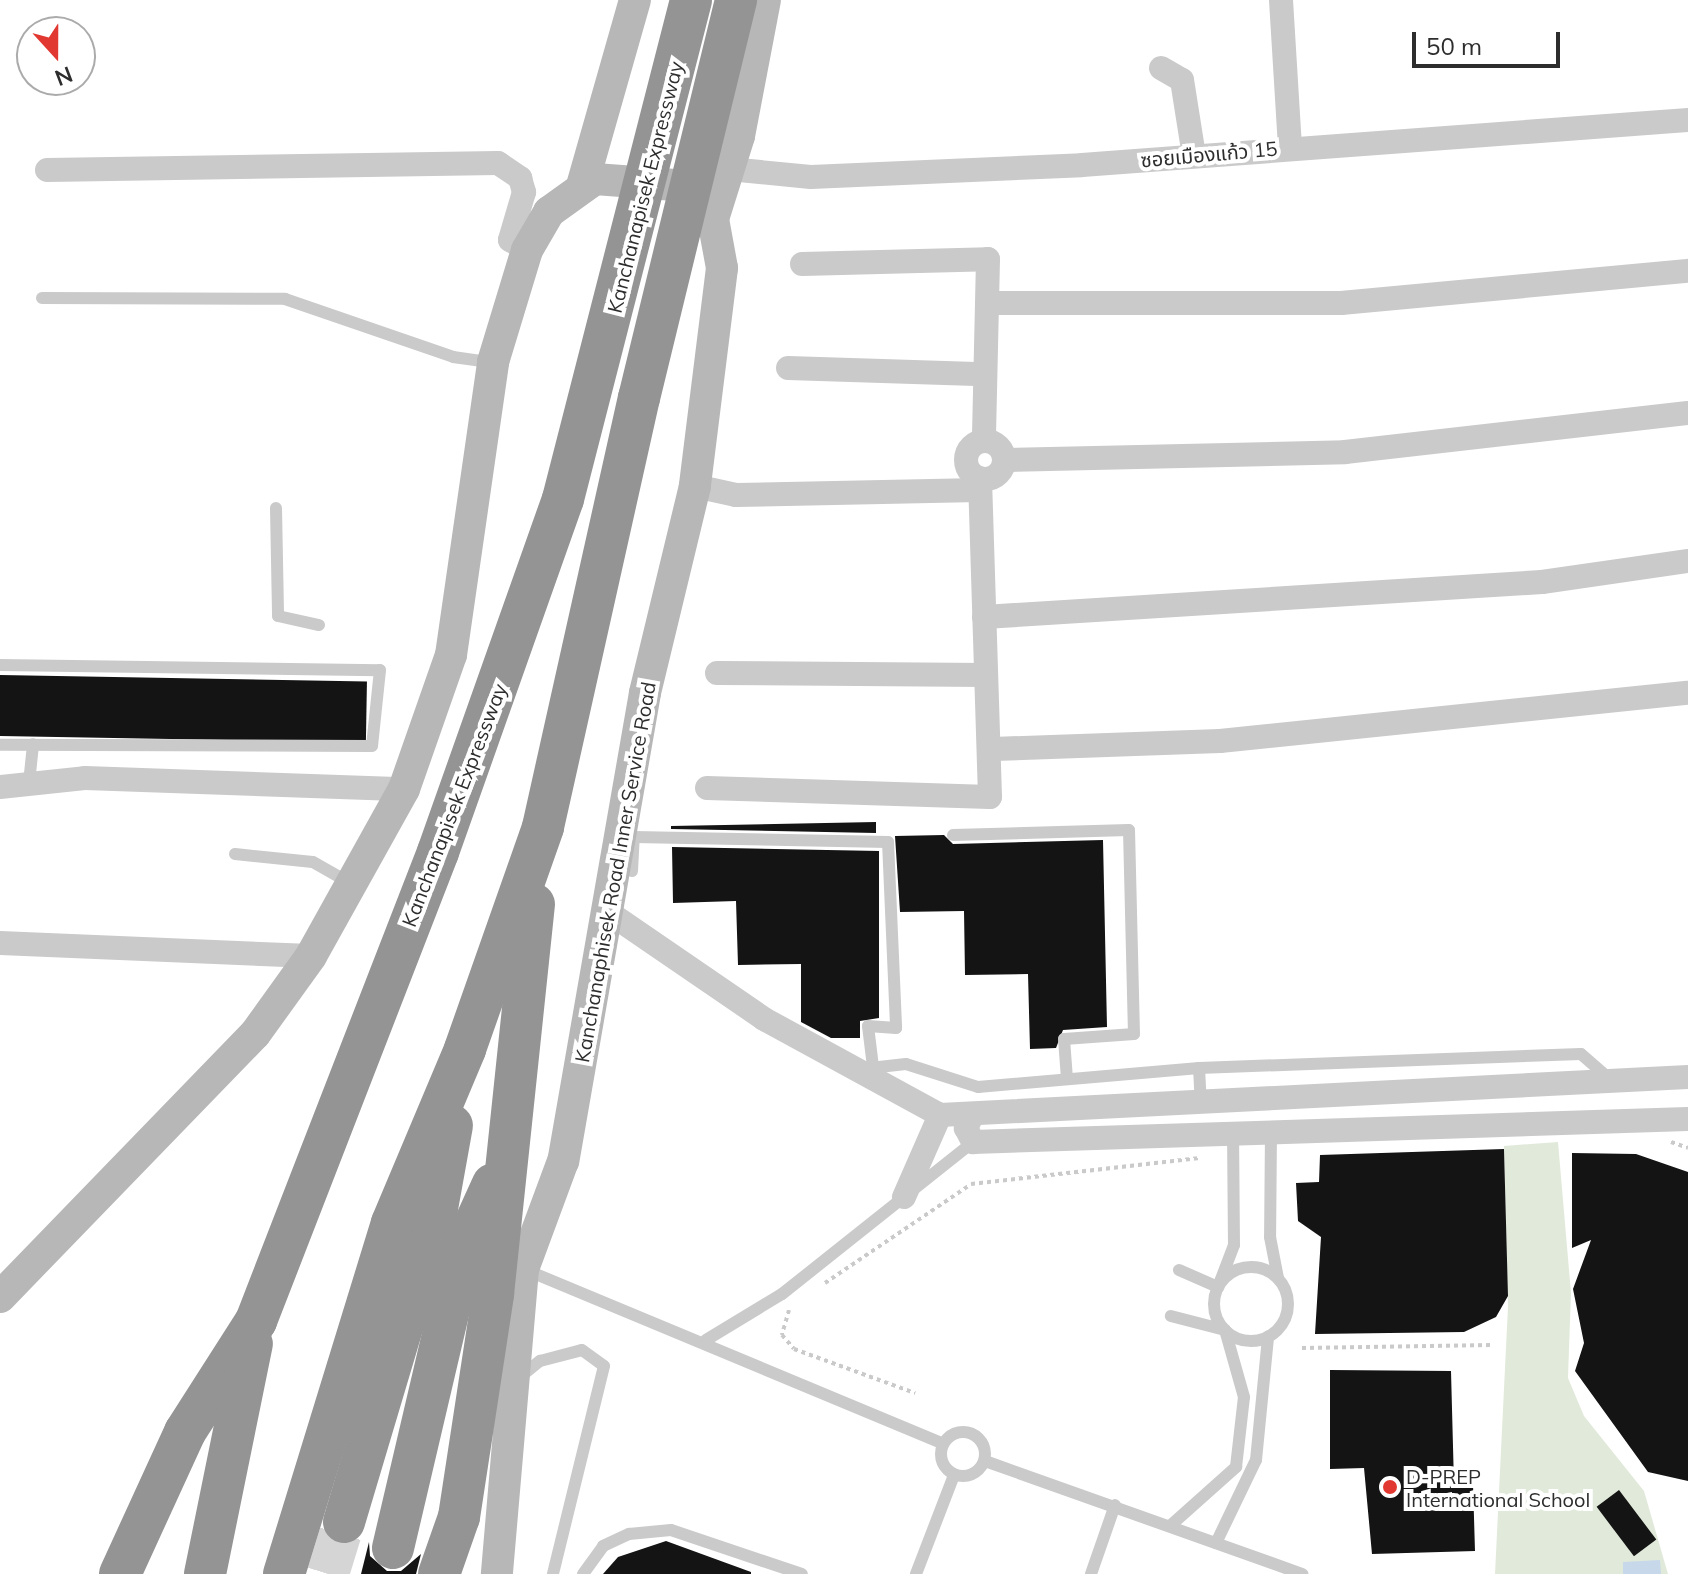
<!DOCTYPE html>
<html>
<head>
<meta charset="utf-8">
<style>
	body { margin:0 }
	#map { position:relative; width:1688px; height:1574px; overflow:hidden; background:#fff; font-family:Mulish,"Noto Sans Thai",sans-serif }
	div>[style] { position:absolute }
	.green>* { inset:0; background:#e1eada }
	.water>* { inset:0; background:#c7d8ea }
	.building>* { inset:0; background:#141414; transform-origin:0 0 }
	.highway-tunnel>* { height:42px; margin-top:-21px; transform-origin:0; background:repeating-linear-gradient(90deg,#d5d5d5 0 42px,transparent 0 63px) }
	.path>* { height:4px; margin-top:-2px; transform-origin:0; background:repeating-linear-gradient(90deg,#cacaca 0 4px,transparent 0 8px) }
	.lane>* { height:12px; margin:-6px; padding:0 6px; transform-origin:6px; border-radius:6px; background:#cacaca }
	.lane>.ring { margin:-6px; padding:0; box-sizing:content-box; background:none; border:12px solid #cacaca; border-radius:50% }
	.street>* { height:24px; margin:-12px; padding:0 12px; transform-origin:12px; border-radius:12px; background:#cacaca }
	.street>.ring { margin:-12px; padding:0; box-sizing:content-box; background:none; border:24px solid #cacaca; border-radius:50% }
	.secondary>* { height:32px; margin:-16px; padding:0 16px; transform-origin:16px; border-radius:16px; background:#b7b7b7 }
	.highway>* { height:42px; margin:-21px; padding:0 21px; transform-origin:21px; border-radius:21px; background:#949494 }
	.highway-bridge>* { height:42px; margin:-21px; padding:0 21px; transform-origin:21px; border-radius:21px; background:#949494 }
	.dots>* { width:22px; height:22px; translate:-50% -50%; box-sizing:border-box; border:4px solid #fff; border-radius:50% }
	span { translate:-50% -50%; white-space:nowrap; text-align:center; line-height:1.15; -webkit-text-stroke:8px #fff; paint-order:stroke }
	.street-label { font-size:20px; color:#2d2d2d }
	.poi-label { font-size:20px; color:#2d2d2d }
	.left { translate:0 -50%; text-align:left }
	.north { position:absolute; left:16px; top:16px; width:80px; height:80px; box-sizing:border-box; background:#fff; border:2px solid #ababab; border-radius:50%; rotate:159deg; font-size:22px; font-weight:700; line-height:32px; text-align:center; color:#2d2d2d }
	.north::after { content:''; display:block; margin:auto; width:28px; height:36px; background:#e13932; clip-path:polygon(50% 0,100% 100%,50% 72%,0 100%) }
	.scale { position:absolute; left:1412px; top:32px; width:148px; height:36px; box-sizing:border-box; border:4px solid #2d2d2d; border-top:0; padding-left:10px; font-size:24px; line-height:28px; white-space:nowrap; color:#2d2d2d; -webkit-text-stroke:6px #fff; paint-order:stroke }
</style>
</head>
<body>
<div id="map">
	<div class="green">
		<div style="clip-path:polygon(1558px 1142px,1571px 1293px,1568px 1378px,1584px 1416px,1644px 1491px,1668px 1574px,1495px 1574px,1508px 1306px,1504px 1146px)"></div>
	</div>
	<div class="water">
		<div style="clip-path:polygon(1660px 1560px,1661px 1574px,1623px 1574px,1623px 1562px)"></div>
	</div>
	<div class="building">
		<div style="left:0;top:675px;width:367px;height:61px;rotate:1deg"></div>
		<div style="clip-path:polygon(876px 822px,876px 833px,671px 829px,671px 826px)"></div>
		<div style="clip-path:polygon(944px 835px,953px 844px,1103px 840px,1107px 1027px,1063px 1030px,1056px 1048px,1030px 1049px,1028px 974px,965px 975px,964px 911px,900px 912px,895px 836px)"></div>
		<div style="clip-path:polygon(672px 847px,879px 851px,879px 1018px,860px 1021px,860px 1038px,831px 1038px,801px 1022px,801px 964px,738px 965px,736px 901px,673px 903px)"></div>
		<div style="clip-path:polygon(1504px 1149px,1508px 1296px,1496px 1317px,1464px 1332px,1315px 1334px,1321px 1237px,1298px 1221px,1296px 1183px,1319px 1182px,1320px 1155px)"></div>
		<div style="clip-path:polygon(1572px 1153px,1636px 1154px,1688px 1172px,1688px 1481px,1648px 1472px,1575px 1371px,1584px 1343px,1573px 1289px,1591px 1240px,1572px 1248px)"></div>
		<div style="clip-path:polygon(1330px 1370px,1451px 1371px,1454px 1484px,1473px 1484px,1475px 1551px,1372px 1554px,1364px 1468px,1330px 1469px)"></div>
		<div style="left:1619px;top:1490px;width:62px;height:28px;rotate:53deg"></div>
		<div style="clip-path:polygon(666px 1541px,751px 1572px,751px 1574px,603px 1574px,618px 1557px)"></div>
		<div style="clip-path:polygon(369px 1542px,370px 1556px,387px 1571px,401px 1571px,421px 1554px,416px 1574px,361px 1574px)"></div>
	</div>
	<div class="highway-tunnel">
		<div style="left:328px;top:1574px;width:54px;rotate:-72.9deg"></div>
	</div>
	<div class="path">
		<div style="left:1671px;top:1142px;width:18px;rotate:19deg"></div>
		<div style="left:825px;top:1283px;width:176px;rotate:-34.1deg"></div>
		<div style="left:971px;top:1184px;width:230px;rotate:-6.5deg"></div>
		<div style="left:789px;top:1310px;width:26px;rotate:106deg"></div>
		<div style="left:782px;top:1335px;width:18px;rotate:49deg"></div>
		<div style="left:794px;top:1349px;width:129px;rotate:20deg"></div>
		<div style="left:1302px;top:1348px;width:190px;rotate:-0.9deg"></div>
	</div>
	<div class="lane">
		<div style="left:42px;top:298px;width:243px;rotate:0.2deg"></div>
		<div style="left:285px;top:299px;width:178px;rotate:19deg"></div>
		<div style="left:453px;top:357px;width:37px;rotate:8deg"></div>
		<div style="left:276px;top:508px;width:108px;rotate:88.9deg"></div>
		<div style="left:278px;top:616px;width:42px;rotate:12.4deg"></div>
		<div style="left:0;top:665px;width:380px;rotate:0.8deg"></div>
		<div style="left:380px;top:670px;width:76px;rotate:96deg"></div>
		<div style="left:372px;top:746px;width:372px;rotate:-179.8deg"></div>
		<div style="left:29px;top:783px;width:39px;rotate:-84deg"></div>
		<div style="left:953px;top:835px;width:176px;rotate:-1.6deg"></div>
		<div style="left:1129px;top:830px;width:204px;rotate:88.6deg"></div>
		<div style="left:1134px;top:1034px;width:70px;rotate:175.9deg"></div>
		<div style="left:1064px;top:1039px;width:40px;rotate:85.7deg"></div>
		<div style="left:235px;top:854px;width:78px;rotate:5.9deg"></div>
		<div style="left:313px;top:862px;width:43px;rotate:29.6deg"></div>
		<div style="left:632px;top:871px;width:34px;rotate:-87deg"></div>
		<div style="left:634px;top:837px;width:254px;rotate:1.1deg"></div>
		<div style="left:888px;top:842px;width:186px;rotate:87.5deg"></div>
		<div style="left:896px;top:1028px;width:28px;rotate:-176deg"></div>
		<div style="left:868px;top:1026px;width:39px;rotate:83deg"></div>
		<div style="left:1199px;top:1068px;width:34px;rotate:87deg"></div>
		<div style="left:861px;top:1069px;width:45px;rotate:-6.3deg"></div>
		<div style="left:906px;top:1064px;width:76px;rotate:17.7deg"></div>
		<div style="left:978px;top:1087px;width:222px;rotate:-4.9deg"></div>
		<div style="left:1199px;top:1068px;width:382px;rotate:-2.1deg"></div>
		<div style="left:1581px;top:1054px;width:38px;rotate:41deg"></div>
		<div style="left:1271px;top:1131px;width:106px;rotate:90.5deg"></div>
		<div style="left:1270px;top:1237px;width:42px;rotate:79deg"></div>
		<div class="ring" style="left:1214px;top:1267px;width:62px;height:62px"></div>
		<div style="left:526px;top:1270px;width:452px;rotate:22.6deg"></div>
		<div style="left:1179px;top:1270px;width:43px;rotate:23.6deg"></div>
		<div style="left:1218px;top:1287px;width:45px;rotate:-69.1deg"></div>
		<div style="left:1234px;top:1245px;width:112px;rotate:-90.5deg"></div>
		<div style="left:706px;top:1340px;width:89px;rotate:-31.2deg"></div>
		<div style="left:782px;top:1294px;width:244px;rotate:-38.5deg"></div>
		<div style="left:520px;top:1377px;width:26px;rotate:-39deg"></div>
		<div style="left:540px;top:1361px;width:43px;rotate:-14.7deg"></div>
		<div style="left:582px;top:1350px;width:27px;rotate:36deg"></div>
		<div style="left:604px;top:1366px;width:214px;rotate:103.8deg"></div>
		<div class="ring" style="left:941px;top:1432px;width:32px;height:32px"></div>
		<div style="left:985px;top:1461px;width:337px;rotate:19.6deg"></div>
		<div style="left:1170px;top:1526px;width:89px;rotate:-41.8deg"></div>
		<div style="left:1236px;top:1467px;width:70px;rotate:-83.5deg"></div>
		<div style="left:1244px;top:1397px;width:70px;rotate:-105.8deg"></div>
		<div style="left:1225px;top:1330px;width:56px;rotate:-165.5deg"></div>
		<div style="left:1216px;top:1543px;width:92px;rotate:-64.3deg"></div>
		<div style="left:1256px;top:1460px;width:124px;rotate:-84.4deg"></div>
		<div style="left:583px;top:1574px;width:34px;rotate:-54deg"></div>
		<div style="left:603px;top:1546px;width:29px;rotate:-25deg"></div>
		<div style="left:629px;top:1534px;width:42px;rotate:-5.4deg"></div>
		<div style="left:671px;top:1530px;width:138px;rotate:18.6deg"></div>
		<div style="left:916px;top:1574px;width:106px;rotate:-69deg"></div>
		<div style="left:1091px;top:1574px;width:73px;rotate:-70.8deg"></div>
	</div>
	<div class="street">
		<div style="left:1281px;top:0;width:148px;rotate:86.5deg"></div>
		<div style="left:1161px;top:68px;width:24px;rotate:30deg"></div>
		<div style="left:1182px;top:80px;width:77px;rotate:81deg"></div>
		<div style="left:729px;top:169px;width:82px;rotate:5.6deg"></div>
		<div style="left:811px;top:177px;width:271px;rotate:-2.5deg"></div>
		<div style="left:1082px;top:165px;width:608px;rotate:-4.25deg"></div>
		<div style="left:47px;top:170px;width:451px;rotate:-0.9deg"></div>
		<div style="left:498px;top:163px;width:27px;rotate:34deg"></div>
		<div style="left:520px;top:178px;width:15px;rotate:74deg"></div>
		<div style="left:524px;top:192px;width:50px;rotate:106.3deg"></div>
		<div style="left:510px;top:240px;width:20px;rotate:30deg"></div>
		<div style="left:802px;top:264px;width:186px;rotate:-1.5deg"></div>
		<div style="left:988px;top:259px;width:181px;rotate:91.3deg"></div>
		<div style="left:989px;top:303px;width:352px"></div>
		<div style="left:1341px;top:303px;width:348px;rotate:-5.3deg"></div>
		<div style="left:788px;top:368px;width:196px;rotate:1.8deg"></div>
		<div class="ring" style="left:966px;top:441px;width:14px;height:14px"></div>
		<div style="left:1005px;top:460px;width:340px;rotate:-1.3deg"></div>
		<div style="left:1345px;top:452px;width:345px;rotate:-6.5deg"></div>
		<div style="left:695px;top:486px;width:42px;rotate:12.4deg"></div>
		<div style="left:736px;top:495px;width:243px;rotate:-1.2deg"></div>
		<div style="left:984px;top:617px;width:559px;rotate:-3.59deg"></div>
		<div style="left:1542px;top:582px;width:148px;rotate:-8.2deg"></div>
		<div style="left:717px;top:673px;width:269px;rotate:0.4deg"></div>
		<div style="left:993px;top:749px;width:227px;rotate:-2deg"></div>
		<div style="left:1220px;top:741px;width:470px;rotate:-5.9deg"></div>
		<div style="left:0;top:787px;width:85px;rotate:-6deg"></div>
		<div style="left:85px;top:778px;width:319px;rotate:2deg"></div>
		<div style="left:707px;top:788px;width:283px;rotate:1.8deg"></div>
		<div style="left:990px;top:797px;width:319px;rotate:-91.8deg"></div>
		<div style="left:608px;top:912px;width:189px;rotate:34.4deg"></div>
		<div style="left:764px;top:1019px;width:200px;rotate:28.6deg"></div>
		<div style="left:940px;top:1115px;width:749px;rotate:-2.91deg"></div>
		<div style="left:0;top:943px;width:311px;rotate:2.4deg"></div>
		<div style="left:973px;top:1114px;width:16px;rotate:117deg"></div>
		<div style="left:966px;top:1128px;width:16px;rotate:63deg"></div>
		<div style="left:973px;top:1142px;width:715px;rotate:-1.84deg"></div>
		<div style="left:904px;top:1197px;width:90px;rotate:-66.3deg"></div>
	</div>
	<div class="secondary">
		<div style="left:582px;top:186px;width:193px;rotate:-74.1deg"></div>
		<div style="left:713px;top:219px;width:87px;rotate:-72.6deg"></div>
		<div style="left:739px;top:136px;width:138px;rotate:-79.2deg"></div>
		<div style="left:0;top:1297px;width:366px;rotate:-45.9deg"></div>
		<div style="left:255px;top:1034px;width:96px;rotate:-54.3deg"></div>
		<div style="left:311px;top:956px;width:191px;rotate:-60.9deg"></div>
		<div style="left:404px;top:789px;width:142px;rotate:-70.7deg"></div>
		<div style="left:451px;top:655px;width:296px;rotate:-81.8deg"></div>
		<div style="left:493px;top:362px;width:117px;rotate:-73.1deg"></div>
		<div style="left:527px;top:250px;width:44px;rotate:-59.9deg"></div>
		<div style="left:549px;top:212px;width:57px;rotate:-35.7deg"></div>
		<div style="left:595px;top:179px;width:80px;rotate:4.3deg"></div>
		<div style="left:675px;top:185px;width:51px;rotate:41.8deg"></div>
		<div style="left:713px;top:219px;width:50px;rotate:79.6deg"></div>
		<div style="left:722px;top:268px;width:220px;rotate:97.1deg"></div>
		<div style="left:695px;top:486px;width:213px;rotate:103.6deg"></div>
		<div style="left:645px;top:693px;width:475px;rotate:99.9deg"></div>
		<div style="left:563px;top:1161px;width:115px;rotate:110.3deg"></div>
		<div style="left:523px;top:1269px;width:306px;rotate:94.9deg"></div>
	</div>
	<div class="highway">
		<div style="left:344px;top:1522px;width:321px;rotate:-73.4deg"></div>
		<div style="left:436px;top:1214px;width:90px;rotate:-79.8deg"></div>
		<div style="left:393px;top:1548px;width:306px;rotate:-76.8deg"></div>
		<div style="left:463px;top:1250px;width:72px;rotate:-65.6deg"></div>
		<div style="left:120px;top:1574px;width:156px;rotate:-65.4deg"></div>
		<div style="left:185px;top:1432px;width:132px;rotate:-57.4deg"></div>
		<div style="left:256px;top:1321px;width:503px;rotate:-68.79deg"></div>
		<div style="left:205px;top:1574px;width:235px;rotate:-78.5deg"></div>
		<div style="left:284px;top:1574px;width:367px;rotate:-72.9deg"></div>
		<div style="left:392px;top:1223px;width:189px;rotate:-67.2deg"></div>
		<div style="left:465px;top:1049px;width:235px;rotate:-70.6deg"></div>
		<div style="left:543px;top:827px;width:440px;rotate:-77.4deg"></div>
		<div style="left:439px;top:1574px;width:60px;rotate:-70.7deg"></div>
		<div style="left:459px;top:1517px;width:226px;rotate:-81.3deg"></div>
		<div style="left:493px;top:1294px;width:392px;rotate:-84deg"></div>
	</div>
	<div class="highway-bridge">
		<div style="left:639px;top:398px;width:410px;rotate:-76.3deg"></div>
		<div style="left:438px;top:852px;width:374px;rotate:-70.5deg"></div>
		<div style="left:563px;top:499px;width:515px;rotate:-75.61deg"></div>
	</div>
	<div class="dots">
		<div style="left:1390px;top:1487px;background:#e13932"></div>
	</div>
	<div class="street-label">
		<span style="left:1209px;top:154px;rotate:-5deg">ซอยเมืองแก้ว 15</span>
		<span style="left:645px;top:187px;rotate:-76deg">Kanchanapisek Expressway</span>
		<span style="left:454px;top:805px;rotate:-69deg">Kanchanapisek Expressway</span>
		<span style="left:615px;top:872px;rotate:-80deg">Kanchanaphisek Road Inner Service Road</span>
	</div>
	<div class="poi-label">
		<span class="left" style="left:1406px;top:1488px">D-PREP<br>International School</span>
	</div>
	<div class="north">N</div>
	<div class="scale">50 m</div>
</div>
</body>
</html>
